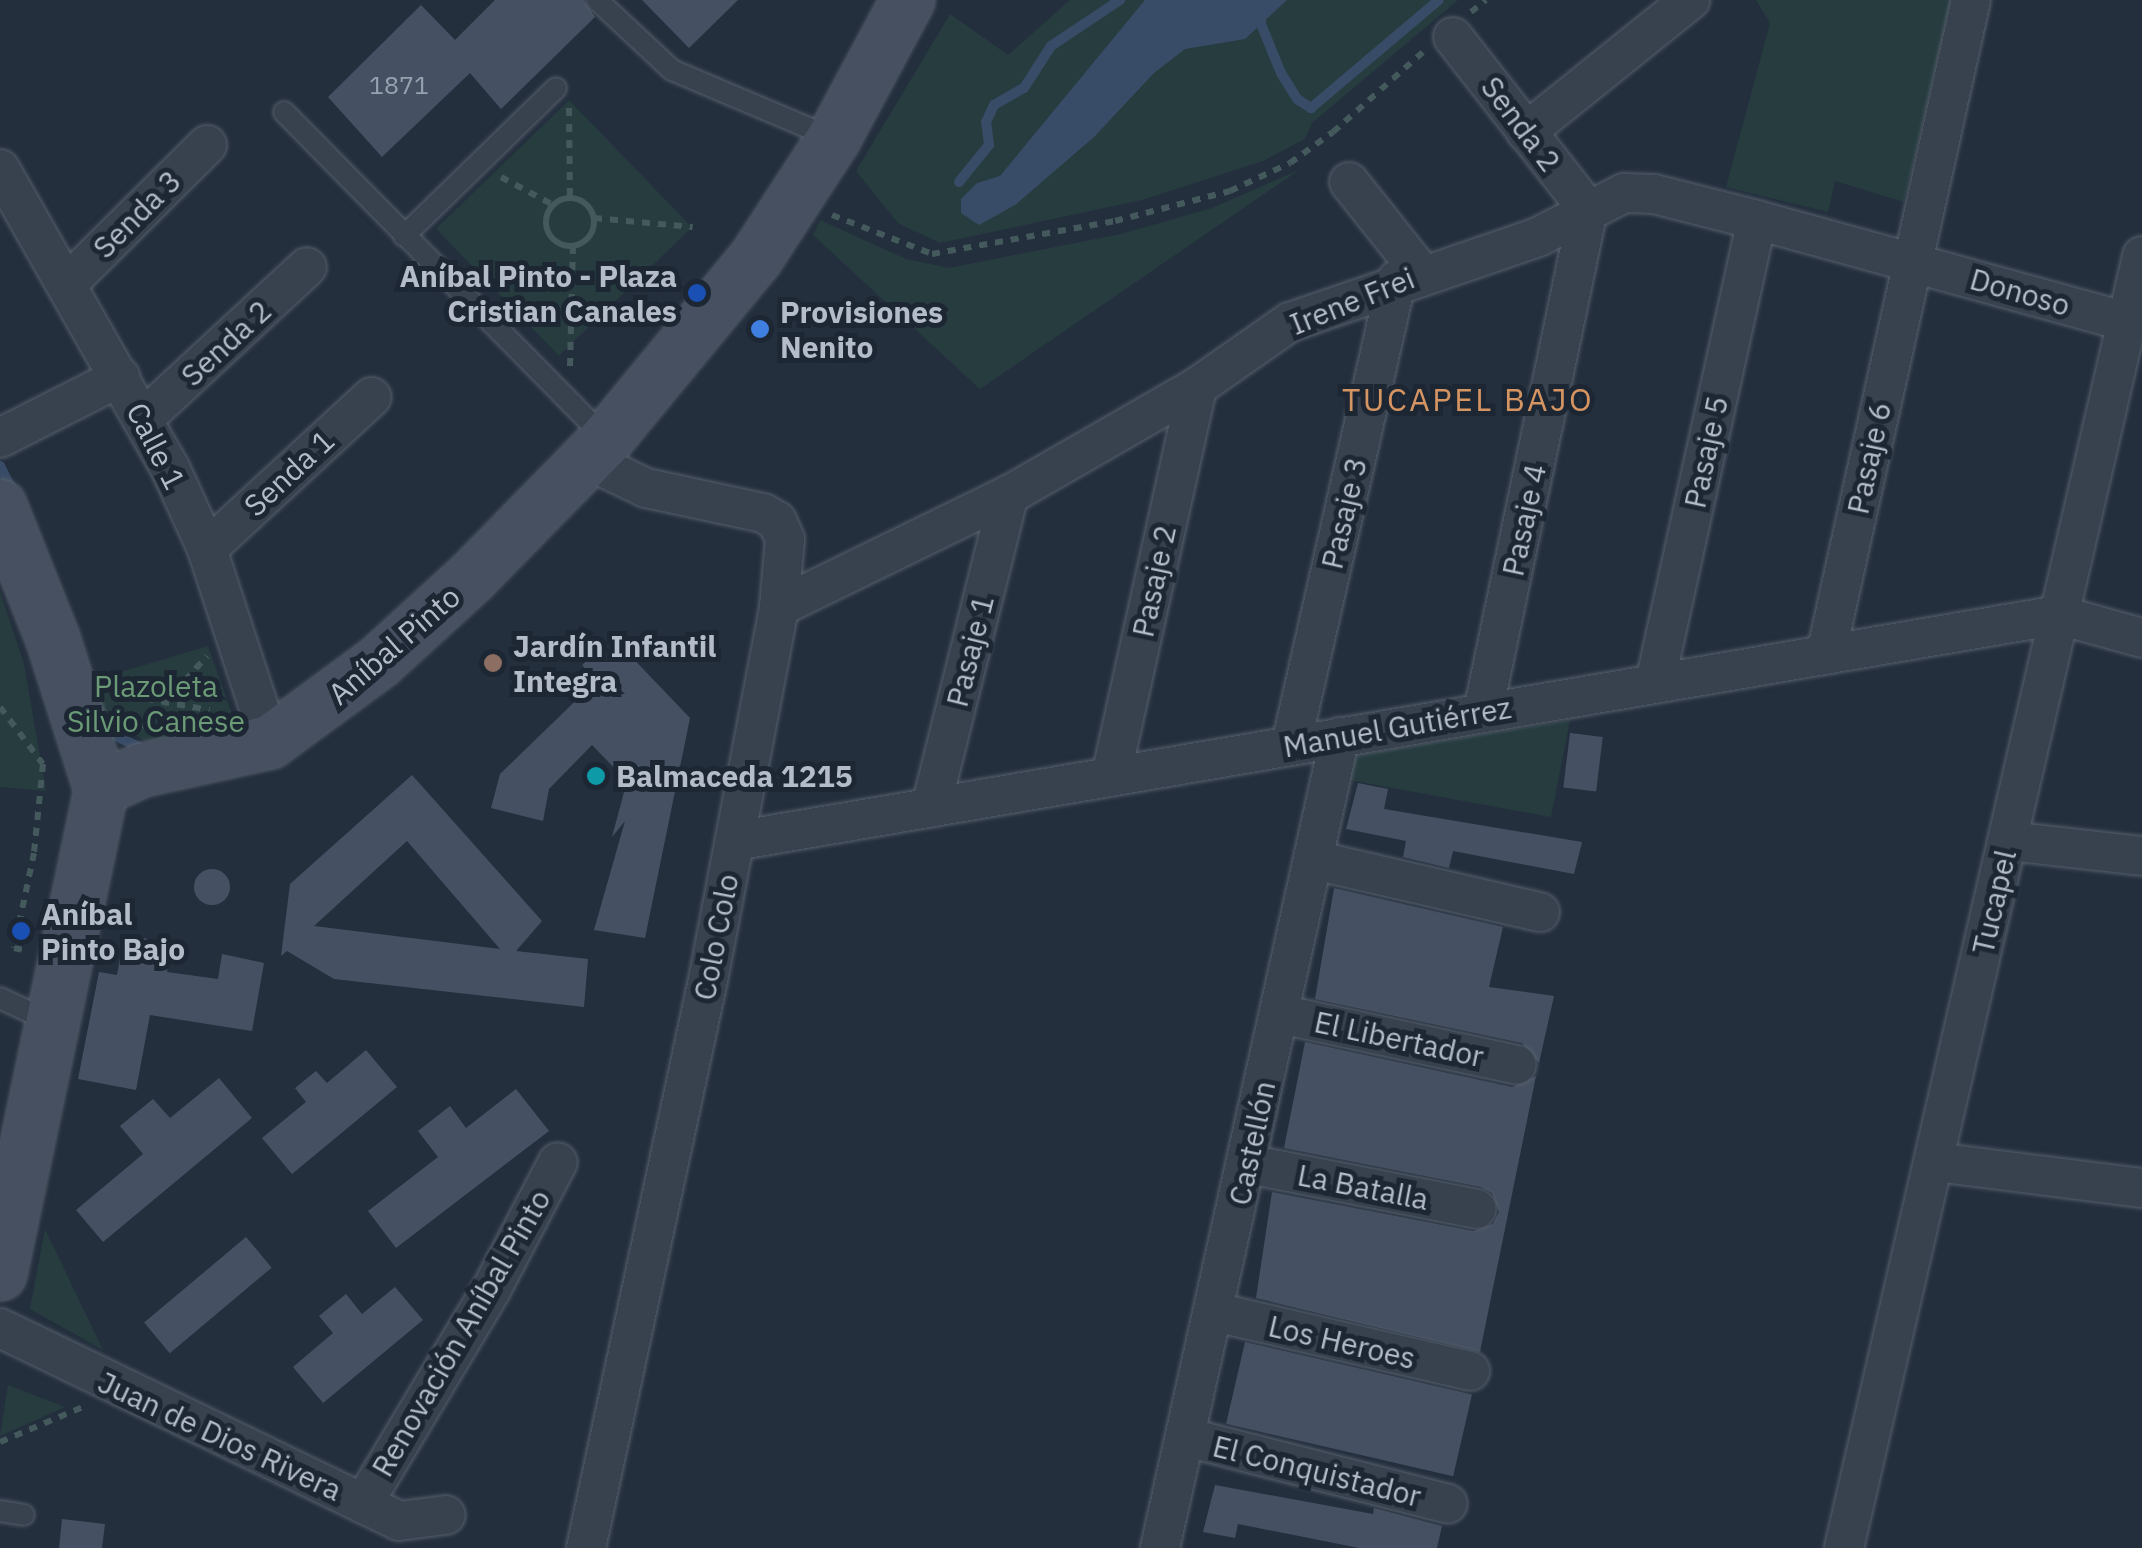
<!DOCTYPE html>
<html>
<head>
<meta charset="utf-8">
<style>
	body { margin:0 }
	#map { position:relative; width:2142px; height:1548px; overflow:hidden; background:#242f3e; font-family:"IBM Plex Sans",sans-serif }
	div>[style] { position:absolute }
	.green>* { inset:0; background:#263c3f; transform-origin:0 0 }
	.water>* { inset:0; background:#394c67 }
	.stream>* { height:10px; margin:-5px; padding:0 5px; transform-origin:5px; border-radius:5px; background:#394c67 }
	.building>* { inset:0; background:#455162; transform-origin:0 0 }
	.round { border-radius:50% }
	.path>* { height:6px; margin-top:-3px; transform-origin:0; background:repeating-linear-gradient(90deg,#44595c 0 8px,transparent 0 16px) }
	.path>.ring { margin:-3px; padding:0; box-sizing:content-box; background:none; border:6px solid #44595c; border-radius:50% }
	.roads { filter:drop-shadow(0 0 2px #565f6c) drop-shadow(0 0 2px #565f6c) }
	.lane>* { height:20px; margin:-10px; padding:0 10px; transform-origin:10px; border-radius:10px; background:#38414e }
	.street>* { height:38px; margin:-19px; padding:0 19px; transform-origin:19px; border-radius:19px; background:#38414e }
	.secondary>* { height:52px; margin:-26px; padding:0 26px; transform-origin:26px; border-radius:26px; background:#465061 }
	.dots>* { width:28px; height:28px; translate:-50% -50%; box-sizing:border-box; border:5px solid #1d2633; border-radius:50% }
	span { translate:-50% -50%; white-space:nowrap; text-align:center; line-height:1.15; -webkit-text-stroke:10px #1d2633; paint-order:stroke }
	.number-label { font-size:25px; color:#98a1af }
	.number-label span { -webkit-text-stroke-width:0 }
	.street-label { font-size:30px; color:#b4bcc9 }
	.poi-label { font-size:30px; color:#b4bcc9; font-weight:700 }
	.right { translate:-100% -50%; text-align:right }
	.left { translate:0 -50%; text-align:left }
	.park-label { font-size:30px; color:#6b9a76 }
	.neighbourhood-label { font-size:32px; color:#d59563; letter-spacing:2.5px }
</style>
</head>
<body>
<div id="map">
	<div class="green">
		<div style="clip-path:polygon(1070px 0,1458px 0,1312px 123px,1305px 139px,1263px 161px,1142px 200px,940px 243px,898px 223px,856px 171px,950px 14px,1008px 55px)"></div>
		<div style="clip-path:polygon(1756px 0,1951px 0,1904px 202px,1835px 181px,1828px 212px,1726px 187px,1770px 23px)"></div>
		<div style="left:569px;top:100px;width:177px;height:185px;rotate:46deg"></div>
		<div style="clip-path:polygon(1299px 170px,980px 389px,813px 235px,820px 220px,906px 259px,949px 268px,1121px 234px,1212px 208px)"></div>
		<div style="clip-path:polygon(0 591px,24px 664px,46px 791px,0 787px)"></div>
		<div style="clip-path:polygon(208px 646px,232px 714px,157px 747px,94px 713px,84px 683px)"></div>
		<div style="clip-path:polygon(1570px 720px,1551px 817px,1349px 780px,1353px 756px)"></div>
		<div style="clip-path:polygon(45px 1229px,103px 1350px,30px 1309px)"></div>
		<div style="clip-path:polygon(8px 1385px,65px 1407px,0 1436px)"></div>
	</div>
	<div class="water">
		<div style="clip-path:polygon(1145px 0,1287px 0,1245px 39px,1185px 49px,1154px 73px,1094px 137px,1015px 205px,979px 225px,961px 213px,961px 199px,977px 183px,1000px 176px)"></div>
	</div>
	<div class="stream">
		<div style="left:1261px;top:0;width:24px;rotate:90deg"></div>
		<div style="left:1261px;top:24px;width:53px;rotate:67.8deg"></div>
		<div style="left:1281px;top:73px;width:31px;rotate:58deg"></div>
		<div style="left:1297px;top:99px;width:17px;rotate:33deg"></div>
		<div style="left:1311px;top:108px;width:167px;rotate:-40.2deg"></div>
		<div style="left:959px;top:182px;width:48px;rotate:-51deg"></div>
		<div style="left:989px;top:145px;width:23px;rotate:-97deg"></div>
		<div style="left:986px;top:122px;width:19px;rotate:-65deg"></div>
		<div style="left:994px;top:105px;width:34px;rotate:-30deg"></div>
		<div style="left:1024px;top:88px;width:50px;rotate:-57.3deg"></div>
		<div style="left:1051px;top:46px;width:83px;rotate:-33.7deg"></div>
		<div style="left:0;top:466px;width:29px;rotate:63deg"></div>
		<div style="left:103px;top:730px;width:42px;rotate:25.3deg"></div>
	</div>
	<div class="building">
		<div style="clip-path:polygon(495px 0,584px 0,595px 17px,501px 109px,470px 73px,382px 157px,328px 97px,421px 5px,455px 40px)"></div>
		<div style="clip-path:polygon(642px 0,738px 0,689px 48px)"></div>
		<div style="clip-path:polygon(602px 647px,615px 660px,624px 649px,690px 718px,645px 938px,594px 930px,625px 821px,612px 837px,627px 781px,592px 745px,549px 789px,543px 821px,491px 808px,500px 774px,596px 681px,582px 665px)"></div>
		<div style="left:1570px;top:733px;width:33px;height:55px;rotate:7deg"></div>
		<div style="clip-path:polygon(evenodd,412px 775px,542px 921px,516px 951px,588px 959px,584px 1007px,334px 979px,287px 951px,281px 956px,290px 884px,412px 775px,407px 841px,500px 949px,314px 926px,407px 841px)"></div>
		<div style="clip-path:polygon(1358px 783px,1388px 789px,1384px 809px,1582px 842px,1574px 874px,1453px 851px,1449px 868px,1403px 857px,1406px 841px,1346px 829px)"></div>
		<div class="round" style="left:194px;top:869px;width:36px;height:36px"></div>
		<div style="clip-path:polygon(1334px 888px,1503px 927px,1489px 987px,1554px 996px,1539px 1063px,1522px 1043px,1315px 999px)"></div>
		<div style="clip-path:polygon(124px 934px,172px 944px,167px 972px,218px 979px,222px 954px,264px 963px,252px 1031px,150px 1015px,136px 1090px,78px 1079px,99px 972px,117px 975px)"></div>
		<div style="clip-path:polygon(1305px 1042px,1512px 1087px,1536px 1076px,1480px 1352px,1256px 1298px,1272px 1192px,1473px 1231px,1493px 1224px,1499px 1212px,1492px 1193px,1481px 1187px,1284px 1148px)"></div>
		<div style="clip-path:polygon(366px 1050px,397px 1087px,292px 1174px,262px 1138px,306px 1102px,295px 1088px,316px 1071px,327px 1083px)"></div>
		<div style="clip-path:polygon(219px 1078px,252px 1118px,103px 1242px,76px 1210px,143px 1154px,120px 1126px,153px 1099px,170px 1118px)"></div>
		<div style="clip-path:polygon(516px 1089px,549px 1131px,396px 1248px,368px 1211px,438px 1157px,418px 1131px,450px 1106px,466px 1128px)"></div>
		<div style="left:246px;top:1237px;width:40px;height:133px;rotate:50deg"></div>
		<div style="clip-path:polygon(395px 1287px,423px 1320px,323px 1403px,293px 1367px,333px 1333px,319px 1316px,346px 1294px,362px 1314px)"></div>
		<div style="left:1245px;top:1342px;width:233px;height:84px;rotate:13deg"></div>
		<div style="clip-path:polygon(1215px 1485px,1373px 1514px,1374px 1508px,1442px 1526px,1437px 1548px,1359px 1548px,1238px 1524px,1235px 1538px,1203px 1532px)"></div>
		<div style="clip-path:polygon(62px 1519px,105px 1524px,102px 1548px,59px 1548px)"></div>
	</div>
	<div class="path">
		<div style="left:1471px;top:12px;width:19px;rotate:-39deg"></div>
		<div style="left:569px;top:108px;width:89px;rotate:89.4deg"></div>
		<div style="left:501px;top:177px;width:59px;rotate:28.3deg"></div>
		<div class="ring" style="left:546px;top:198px;width:42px;height:42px"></div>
		<div style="left:832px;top:215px;width:107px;rotate:21.3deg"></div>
		<div style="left:932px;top:254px;width:186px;rotate:-10.2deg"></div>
		<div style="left:1115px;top:221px;width:119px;rotate:-14.6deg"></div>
		<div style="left:1230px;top:191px;width:66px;rotate:-25deg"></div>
		<div style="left:1290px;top:163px;width:53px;rotate:-35.8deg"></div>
		<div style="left:1333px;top:132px;width:120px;rotate:-41.6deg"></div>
		<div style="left:594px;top:218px;width:99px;rotate:5.2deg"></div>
		<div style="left:570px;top:366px;width:119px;rotate:-88.6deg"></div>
		<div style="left:114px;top:693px;width:97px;rotate:10.1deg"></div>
		<div style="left:0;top:707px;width:71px;rotate:53deg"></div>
		<div style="left:43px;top:764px;width:89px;rotate:95.8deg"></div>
		<div style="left:34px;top:853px;width:97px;rotate:101.9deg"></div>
		<div style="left:14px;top:948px;width:14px;rotate:12deg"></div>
		<div style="left:142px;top:728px;width:97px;rotate:-47.9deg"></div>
		<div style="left:0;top:1442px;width:90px;rotate:-22.9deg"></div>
	</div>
	<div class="roads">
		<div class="lane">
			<div style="left:597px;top:0;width:103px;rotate:43deg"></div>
			<div style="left:672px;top:70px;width:174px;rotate:23deg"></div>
			<div style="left:284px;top:112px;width:458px;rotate:45.4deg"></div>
			<div style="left:404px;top:236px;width:212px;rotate:-44.2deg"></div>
			<div style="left:0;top:998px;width:56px;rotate:25.2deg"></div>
			<div style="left:0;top:1511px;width:24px;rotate:9deg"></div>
		</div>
		<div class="street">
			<div style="left:1453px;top:37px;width:219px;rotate:52deg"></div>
			<div style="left:1588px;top:210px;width:513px;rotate:101.81deg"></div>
			<div style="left:1526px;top:132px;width:211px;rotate:-38.8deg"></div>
			<div style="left:0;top:169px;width:344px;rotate:60.4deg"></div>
			<div style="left:170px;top:468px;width:89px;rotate:65.4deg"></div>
			<div style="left:207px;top:549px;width:203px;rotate:71.9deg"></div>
			<div style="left:1349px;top:182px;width:116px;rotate:51.6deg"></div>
			<div style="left:68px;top:283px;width:196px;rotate:-44.8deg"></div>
			<div style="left:144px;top:418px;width:222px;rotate:-42.8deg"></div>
			<div style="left:0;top:438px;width:135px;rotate:-26.9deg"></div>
			<div style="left:207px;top:549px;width:224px;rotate:-42.7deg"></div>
			<div style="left:779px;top:607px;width:256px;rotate:-26deg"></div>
			<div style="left:1009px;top:495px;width:217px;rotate:-29.9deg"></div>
			<div style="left:1197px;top:387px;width:113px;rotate:-35deg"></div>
			<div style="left:1290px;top:322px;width:262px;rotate:-18.9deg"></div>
			<div style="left:1538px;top:237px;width:97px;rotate:-27.1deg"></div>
			<div style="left:1624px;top:193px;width:30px;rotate:2deg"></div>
			<div style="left:1654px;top:194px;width:106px;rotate:14.2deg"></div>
			<div style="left:1757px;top:220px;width:384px;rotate:15.4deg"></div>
			<div style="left:1826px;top:654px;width:670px;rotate:-77.5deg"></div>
			<div style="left:1655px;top:683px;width:474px;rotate:-77.6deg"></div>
			<div style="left:1291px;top:745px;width:477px;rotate:-77.2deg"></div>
			<div style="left:1111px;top:776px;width:398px;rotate:-77.5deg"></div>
			<div style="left:931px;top:807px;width:322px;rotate:-76deg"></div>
			<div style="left:735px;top:841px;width:1343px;rotate:-9.69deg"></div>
			<div style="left:2059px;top:615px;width:86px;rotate:15.5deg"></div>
			<div style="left:2008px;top:841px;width:135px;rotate:6.4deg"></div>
			<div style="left:1314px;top:860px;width:232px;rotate:13deg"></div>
			<div style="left:1280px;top:1014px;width:242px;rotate:12.1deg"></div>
			<div style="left:1935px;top:1162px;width:209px;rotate:7.2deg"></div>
			<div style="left:1248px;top:1164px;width:233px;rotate:11.1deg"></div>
			<div style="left:1215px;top:1312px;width:262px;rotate:13deg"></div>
			<div style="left:0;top:1328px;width:443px;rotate:25.8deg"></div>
			<div style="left:399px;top:1521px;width:47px;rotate:-7.3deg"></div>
			<div style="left:1186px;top:1437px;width:270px;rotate:14.3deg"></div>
			<div style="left:363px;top:1504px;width:249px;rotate:-59.1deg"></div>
			<div style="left:491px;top:1290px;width:144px;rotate:-62.4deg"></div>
			<div style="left:586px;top:1548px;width:581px;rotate:-77.88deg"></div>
			<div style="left:708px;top:980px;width:380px;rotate:-79.2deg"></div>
			<div style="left:779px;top:607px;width:68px;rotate:-85deg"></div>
			<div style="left:785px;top:539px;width:20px;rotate:-114deg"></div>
			<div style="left:777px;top:521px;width:16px;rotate:-150deg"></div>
			<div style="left:763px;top:513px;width:120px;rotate:-167.9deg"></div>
			<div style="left:646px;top:488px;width:64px;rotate:-154.2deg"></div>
			<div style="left:1160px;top:1548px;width:831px;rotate:-77.49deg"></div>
			<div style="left:1844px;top:1548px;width:1326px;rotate:-77.01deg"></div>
		</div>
		<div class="secondary">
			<div style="left:0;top:506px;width:143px;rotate:68.3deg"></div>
			<div style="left:53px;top:639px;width:157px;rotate:72.3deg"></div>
			<div style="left:0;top:1274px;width:495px;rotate:-78.2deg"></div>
			<div style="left:101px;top:789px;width:45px;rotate:-24.9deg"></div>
			<div style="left:142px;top:770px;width:131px;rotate:-12.3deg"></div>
			<div style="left:270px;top:742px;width:135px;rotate:-36.3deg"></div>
			<div style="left:379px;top:662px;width:126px;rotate:-42.4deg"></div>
			<div style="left:472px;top:577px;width:192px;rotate:-45.6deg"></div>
			<div style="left:606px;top:440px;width:236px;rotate:-50.5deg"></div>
			<div style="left:756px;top:258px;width:143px;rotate:-57deg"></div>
			<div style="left:834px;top:138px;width:157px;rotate:-61.8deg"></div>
		</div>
	</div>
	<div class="dots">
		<div style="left:697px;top:293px;background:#1a4fb4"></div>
		<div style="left:760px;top:329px;background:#3f7fe0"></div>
		<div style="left:493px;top:663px;background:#8d6e63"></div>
		<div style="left:596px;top:776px;background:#0f9aa8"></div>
		<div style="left:21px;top:931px;background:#1a4fb4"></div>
	</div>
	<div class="number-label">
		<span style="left:399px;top:85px">1871</span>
	</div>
	<div class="street-label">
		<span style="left:1521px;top:124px;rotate:53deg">Senda 2</span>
		<span style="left:137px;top:214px;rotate:-45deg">Senda 3</span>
		<span style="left:2020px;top:292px;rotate:16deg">Donoso</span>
		<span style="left:1352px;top:301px;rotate:-22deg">Irene Frei</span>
		<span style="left:226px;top:343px;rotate:-43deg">Senda 2</span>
		<span style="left:156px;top:446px;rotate:63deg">Calle 1</span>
		<span style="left:1706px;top:452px;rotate:-78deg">Pasaje 5</span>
		<span style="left:1869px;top:458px;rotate:-78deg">Pasaje 6</span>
		<span style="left:289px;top:473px;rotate:-43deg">Senda 1</span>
		<span style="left:1344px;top:513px;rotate:-77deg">Pasaje 3</span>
		<span style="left:1524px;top:520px;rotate:-78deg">Pasaje 4</span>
		<span style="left:1154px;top:581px;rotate:-78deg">Pasaje 2</span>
		<span style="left:394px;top:645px;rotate:-41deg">Aníbal Pinto</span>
		<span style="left:970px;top:651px;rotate:-76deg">Pasaje 1</span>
		<span style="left:1397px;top:727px;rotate:-10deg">Manuel Gutiérrez</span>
		<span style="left:1994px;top:902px;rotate:-77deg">Tucapel</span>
		<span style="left:716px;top:937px;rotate:-79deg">Colo Colo</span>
		<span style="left:1399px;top:1039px;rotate:12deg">El Libertador</span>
		<span style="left:1252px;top:1143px;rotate:-78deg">Castellón</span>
		<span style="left:1363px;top:1187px;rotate:11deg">La Batalla</span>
		<span style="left:461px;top:1333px;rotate:-60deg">Renovación Aníbal Pinto</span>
		<span style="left:1342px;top:1342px;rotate:13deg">Los Heroes</span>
		<span style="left:220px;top:1436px;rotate:25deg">Juan de Dios Rivera</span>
		<span style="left:1317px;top:1471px;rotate:14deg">El Conquistador</span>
	</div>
	<div class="poi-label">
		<span class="right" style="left:677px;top:293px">Aníbal Pinto - Plaza<br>Cristian Canales</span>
		<span class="left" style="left:780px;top:329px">Provisiones<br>Nenito</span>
		<span class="left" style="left:513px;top:663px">Jardín Infantil<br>Integra</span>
		<span class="left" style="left:616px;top:776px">Balmaceda 1215</span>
		<span class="left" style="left:41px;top:931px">Aníbal<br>Pinto Bajo</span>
	</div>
	<div class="park-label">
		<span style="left:156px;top:703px">Plazoleta<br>Silvio Canese</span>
	</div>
	<div class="neighbourhood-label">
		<span style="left:1468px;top:399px">TUCAPEL BAJO</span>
	</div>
</div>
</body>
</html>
